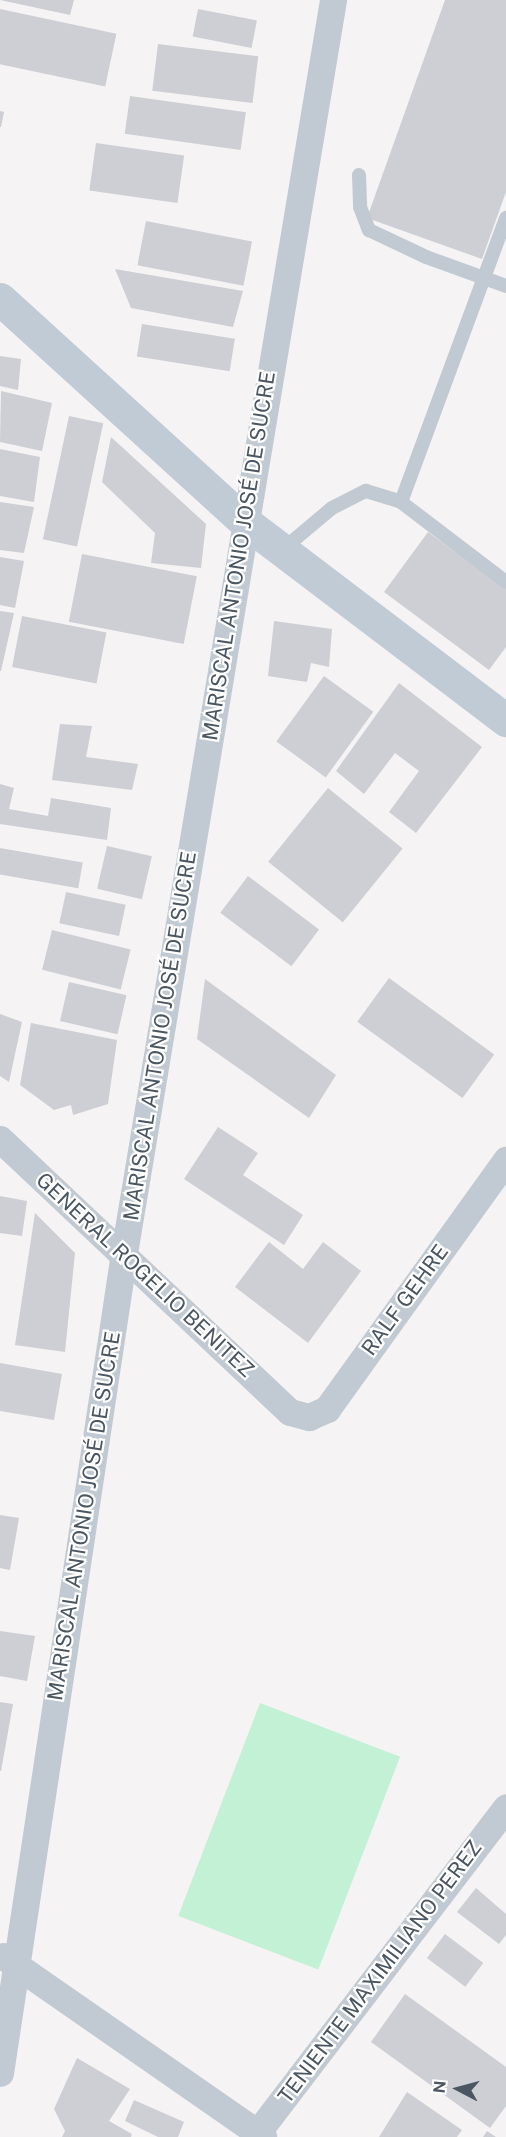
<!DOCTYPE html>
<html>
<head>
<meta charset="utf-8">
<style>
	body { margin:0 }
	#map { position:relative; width:506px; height:2137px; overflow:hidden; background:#f5f3f3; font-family:"Public Sans",sans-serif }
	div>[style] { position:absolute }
	.green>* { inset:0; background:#c3f1d5; transform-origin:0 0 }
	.building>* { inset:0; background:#cdcfd5; transform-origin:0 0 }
	.lane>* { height:14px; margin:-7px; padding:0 7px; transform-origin:7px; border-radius:7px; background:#c1cad2 }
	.street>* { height:27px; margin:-13.5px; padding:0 13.5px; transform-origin:13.5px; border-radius:13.5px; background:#c1cad2 }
	.secondary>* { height:33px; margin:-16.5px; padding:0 16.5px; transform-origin:16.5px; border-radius:16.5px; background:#c1cbd6 }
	span { translate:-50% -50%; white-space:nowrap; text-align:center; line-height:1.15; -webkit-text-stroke:4.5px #fff; paint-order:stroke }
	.street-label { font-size:21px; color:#4a5661 }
	.north { position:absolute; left:428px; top:2059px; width:60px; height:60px; -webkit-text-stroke:4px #fff; paint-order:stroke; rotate:276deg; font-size:16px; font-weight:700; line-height:24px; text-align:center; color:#4a5661 }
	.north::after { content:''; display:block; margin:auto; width:21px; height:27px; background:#4a5661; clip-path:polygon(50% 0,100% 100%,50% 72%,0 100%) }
</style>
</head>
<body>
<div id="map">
	<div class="green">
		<div style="left:260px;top:1703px;width:150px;height:228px;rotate:21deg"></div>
	</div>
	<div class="building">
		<div style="clip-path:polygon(0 0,74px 0,70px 15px)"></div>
		<div style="clip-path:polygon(445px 0,506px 0,506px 192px,482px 259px,367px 218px)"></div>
		<div style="left:0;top:9px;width:119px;height:54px;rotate:12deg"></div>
		<div style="left:198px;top:9px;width:60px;height:28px;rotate:11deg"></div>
		<div style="left:158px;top:44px;width:101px;height:47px;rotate:7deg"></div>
		<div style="left:130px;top:96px;width:117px;height:38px;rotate:8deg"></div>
		<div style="clip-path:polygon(0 111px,4px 112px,1px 127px,0 127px)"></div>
		<div style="left:96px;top:143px;width:89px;height:48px;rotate:8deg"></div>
		<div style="left:146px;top:221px;width:108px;height:45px;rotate:11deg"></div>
		<div style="clip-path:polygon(115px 269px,243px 291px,233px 327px,131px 308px)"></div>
		<div style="left:142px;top:324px;width:94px;height:33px;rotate:9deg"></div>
		<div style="clip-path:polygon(0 356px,21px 359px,18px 390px,0 386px)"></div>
		<div style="clip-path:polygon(1px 391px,52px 403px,42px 451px,0 442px)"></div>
		<div style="left:69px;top:416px;width:35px;height:126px;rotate:12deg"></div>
		<div style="clip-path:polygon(111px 437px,206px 524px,201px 568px,151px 563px,155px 533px,102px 482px)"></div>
		<div style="clip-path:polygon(0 449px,40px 457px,34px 502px,0 496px)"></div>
		<div style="clip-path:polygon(0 502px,34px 507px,24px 553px,0 550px)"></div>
		<div style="clip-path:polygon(428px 532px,506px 589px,506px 647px,489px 670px,384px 592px)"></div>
		<div style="left:82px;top:554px;width:117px;height:69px;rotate:11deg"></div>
		<div style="clip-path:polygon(0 557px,24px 561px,15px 608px,0 605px)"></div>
		<div style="clip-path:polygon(0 611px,14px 613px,1px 671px,0 671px)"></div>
		<div style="left:22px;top:616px;width:86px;height:52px;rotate:11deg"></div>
		<div style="clip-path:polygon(274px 621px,332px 629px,329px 667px,311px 663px,307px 682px,268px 676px)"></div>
		<div style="left:324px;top:676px;width:61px;height:81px;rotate:36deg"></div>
		<div style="clip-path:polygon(399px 683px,482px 747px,416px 833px,389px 812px,419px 771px,395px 753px,364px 794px,336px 771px)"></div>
		<div style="clip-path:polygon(60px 724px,92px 726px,86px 757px,138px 764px,132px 790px,52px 780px)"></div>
		<div style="clip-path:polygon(0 784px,14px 788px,9px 809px,48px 816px,51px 798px,111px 808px,107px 840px,0 824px)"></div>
		<div style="left:328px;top:788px;width:96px;height:95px;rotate:39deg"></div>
		<div style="left:107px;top:846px;width:46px;height:44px;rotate:13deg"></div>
		<div style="left:0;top:848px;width:84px;height:26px;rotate:10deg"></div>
		<div style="left:248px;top:876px;width:89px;height:46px;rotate:37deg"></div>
		<div style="left:66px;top:892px;width:61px;height:32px;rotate:12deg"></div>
		<div style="left:52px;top:930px;width:81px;height:41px;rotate:14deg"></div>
		<div style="left:389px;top:978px;width:130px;height:54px;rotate:36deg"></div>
		<div style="clip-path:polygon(205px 979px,336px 1075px,309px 1118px,197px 1039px)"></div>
		<div style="left:69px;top:982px;width:59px;height:40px;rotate:13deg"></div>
		<div style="clip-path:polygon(0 1014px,22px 1022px,9px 1082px,0 1076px)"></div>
		<div style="clip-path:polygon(31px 1023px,117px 1040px,108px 1104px,73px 1115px,71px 1105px,54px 1110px,20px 1085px)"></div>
		<div style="clip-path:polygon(218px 1127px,258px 1153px,243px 1175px,303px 1215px,284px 1245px,184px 1179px)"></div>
		<div style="clip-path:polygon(0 1196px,27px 1201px,22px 1236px,0 1233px)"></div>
		<div style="clip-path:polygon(35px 1213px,75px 1253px,65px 1352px,15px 1345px)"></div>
		<div style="clip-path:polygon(269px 1242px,303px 1269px,323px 1242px,361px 1271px,308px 1343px,235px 1287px)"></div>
		<div style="clip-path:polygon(0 1363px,62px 1374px,54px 1420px,0 1411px)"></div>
		<div style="clip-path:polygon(0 1515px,19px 1518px,10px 1570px,0 1568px)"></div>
		<div style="clip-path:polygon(0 1631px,35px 1636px,27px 1681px,0 1676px)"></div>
		<div style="clip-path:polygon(0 1702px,13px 1704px,1px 1771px,0 1771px)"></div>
		<div style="clip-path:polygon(476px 1888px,506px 1914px,506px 1935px,499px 1944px,457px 1912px)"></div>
		<div style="left:445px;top:1934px;width:48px;height:30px;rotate:37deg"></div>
		<div style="clip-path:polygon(405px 1994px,506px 2067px,506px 2106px,490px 2128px,371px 2042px)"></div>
		<div style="clip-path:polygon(77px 2058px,130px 2089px,109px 2121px,132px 2134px,131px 2137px,62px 2137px,65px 2131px,54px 2109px)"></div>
		<div style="clip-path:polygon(407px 2092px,462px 2130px,457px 2137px,379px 2137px)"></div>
		<div style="clip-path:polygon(134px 2100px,184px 2122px,178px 2137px,158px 2137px,125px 2121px)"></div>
		<div style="clip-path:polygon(487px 2131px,496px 2137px,483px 2137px)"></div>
	</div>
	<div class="lane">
		<div style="left:359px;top:175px;width:32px;rotate:88deg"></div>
		<div style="left:360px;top:207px;width:25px;rotate:69deg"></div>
		<div style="left:369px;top:230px;width:63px;rotate:25.3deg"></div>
		<div style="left:426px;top:257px;width:85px;rotate:19.9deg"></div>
		<div style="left:401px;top:502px;width:303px;rotate:-69.7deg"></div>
		<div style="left:282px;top:550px;width:65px;rotate:-40deg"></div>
		<div style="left:332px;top:508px;width:38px;rotate:-27deg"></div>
		<div style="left:366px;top:491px;width:37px;rotate:17deg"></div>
		<div style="left:401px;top:502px;width:132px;rotate:37.3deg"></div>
	</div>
	<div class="street">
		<div style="left:0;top:1139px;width:398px;rotate:43.3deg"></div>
		<div style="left:290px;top:1412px;width:20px;rotate:15deg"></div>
		<div style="left:309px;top:1417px;width:20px;rotate:-24deg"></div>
		<div style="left:327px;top:1409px;width:307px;rotate:-54.3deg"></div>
		<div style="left:3px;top:1956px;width:317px;rotate:34.8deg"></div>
		<div style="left:0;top:2073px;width:829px;rotate:-81.4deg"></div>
		<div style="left:124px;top:1253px;width:1270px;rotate:-80.53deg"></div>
		<div style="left:254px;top:2137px;width:415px;rotate:-52.6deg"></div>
	</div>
	<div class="secondary">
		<div style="left:0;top:299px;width:331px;rotate:42.3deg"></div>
		<div style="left:245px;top:522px;width:328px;rotate:37.2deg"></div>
	</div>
	<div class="street-label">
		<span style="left:239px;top:556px;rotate:-81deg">MARISCAL ANTONIO JOSÉ DE SUCRE</span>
		<span style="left:160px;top:1036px;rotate:-81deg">MARISCAL ANTONIO JOSÉ DE SUCRE</span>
		<span style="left:145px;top:1275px;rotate:43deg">GENERAL ROGELIO BENITEZ</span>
		<span style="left:405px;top:1300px;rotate:-54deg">RALF GEHRE</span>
		<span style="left:84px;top:1516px;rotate:-81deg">MARISCAL ANTONIO JOSÉ DE SUCRE</span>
		<span style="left:380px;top:1972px;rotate:-53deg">TENIENTE MAXIMILIANO PEREZ</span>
	</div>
	<div class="north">N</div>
</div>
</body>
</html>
